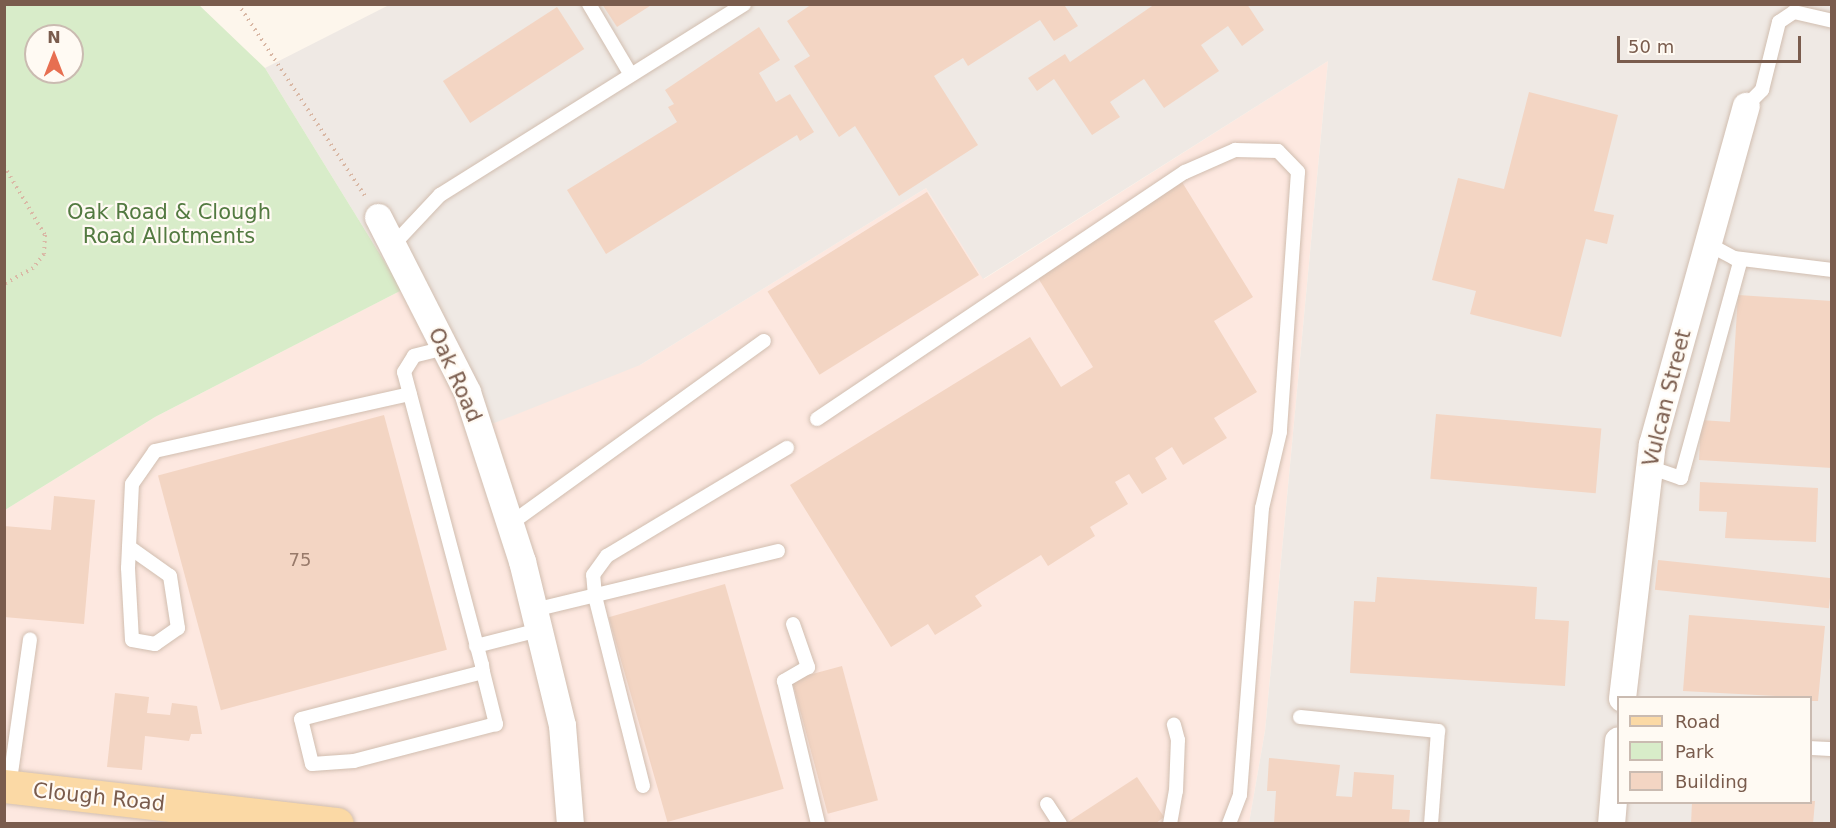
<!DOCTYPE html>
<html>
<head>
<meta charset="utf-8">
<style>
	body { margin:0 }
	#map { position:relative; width:1836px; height:828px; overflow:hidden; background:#fdf6ec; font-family:"DejaVu Sans",sans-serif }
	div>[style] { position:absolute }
	.commercial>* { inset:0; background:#fde8e0 }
	.industrial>* { inset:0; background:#efe9e4 }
	.green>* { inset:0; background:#d8ecc9 }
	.building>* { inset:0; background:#f3d5c3; transform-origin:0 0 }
	.path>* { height:4px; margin-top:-2px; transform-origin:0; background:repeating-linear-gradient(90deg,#d9b8a5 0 1.5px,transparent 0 6px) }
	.roads { filter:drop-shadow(0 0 2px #d1beb0) drop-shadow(0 0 2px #d1beb0) }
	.service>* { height:14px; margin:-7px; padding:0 7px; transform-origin:7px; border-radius:7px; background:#fff }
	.minor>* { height:27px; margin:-13.5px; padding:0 13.5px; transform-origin:13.5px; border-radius:13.5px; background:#fff }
	.primary>* { height:33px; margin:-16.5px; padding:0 16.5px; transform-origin:16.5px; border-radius:16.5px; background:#fbd9a5 }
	span { translate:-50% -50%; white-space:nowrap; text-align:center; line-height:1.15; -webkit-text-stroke:4.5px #fffaf3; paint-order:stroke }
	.number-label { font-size:18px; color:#987a6a }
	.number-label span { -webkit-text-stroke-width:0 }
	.park-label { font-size:21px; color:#537a41 }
	.street-label { font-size:21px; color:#7a5c4d }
	.frame { position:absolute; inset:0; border:6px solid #7a5c4d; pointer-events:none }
	.legend { position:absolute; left:1617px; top:696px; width:195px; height:108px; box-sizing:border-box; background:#fffaf3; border:2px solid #cabbb1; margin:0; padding:8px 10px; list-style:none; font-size:18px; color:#7a5c4d }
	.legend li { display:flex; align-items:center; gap:12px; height:30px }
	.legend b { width:30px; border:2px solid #cabbb1 }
	.north { position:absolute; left:24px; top:24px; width:60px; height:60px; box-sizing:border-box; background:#fffaf3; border:2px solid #cabbb1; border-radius:50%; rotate:0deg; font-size:16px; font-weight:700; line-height:24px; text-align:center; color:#7a5c4d }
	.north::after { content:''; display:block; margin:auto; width:21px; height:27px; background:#e76f51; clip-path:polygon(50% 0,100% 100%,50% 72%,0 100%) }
	.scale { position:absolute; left:1617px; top:36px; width:184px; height:27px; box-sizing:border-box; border:3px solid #7a5c4d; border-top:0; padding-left:8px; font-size:18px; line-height:21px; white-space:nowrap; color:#7a5c4d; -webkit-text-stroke:4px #fffaf3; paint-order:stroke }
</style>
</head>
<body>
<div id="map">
	<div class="commercial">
		<div style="clip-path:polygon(1328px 61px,1265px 731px,1249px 823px,5px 824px,5px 510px,155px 417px,402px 290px,640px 365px,926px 188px,984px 279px)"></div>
	</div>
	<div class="industrial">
		<div style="clip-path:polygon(evenodd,391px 4px,1831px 5px,1831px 823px,1249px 823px,1265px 731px,1328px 61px,983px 279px,926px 188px,640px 365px,472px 432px,402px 290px,265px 68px,391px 4px,1618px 698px,1810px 698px,1810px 802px,1618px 802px,1618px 698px)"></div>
	</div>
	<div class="green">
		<div style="clip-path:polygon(evenodd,5px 5px,199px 5px,265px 68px,402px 290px,155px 417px,5px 510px,5px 5px,36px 36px,72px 36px,72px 72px,36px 72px,36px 36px)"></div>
	</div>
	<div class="building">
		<div style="clip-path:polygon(602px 4px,653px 4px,617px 27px)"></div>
		<div style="clip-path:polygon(812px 4px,1068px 4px,1065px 6px,1078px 26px,1054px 41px,1040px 20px,968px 66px,963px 58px,934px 76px,978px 145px,899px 196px,855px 126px,839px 137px,794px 66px,810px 56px,787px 21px)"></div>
		<div style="clip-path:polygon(1155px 4px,1247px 4px,1264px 30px,1242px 46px,1228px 26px,1201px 45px,1219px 71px,1164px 108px,1144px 79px,1110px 102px,1120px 117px,1092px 135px,1054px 79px,1037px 91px,1028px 78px,1065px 54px,1070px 62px)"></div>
		<div style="left:557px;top:7px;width:50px;height:136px;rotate:57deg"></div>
		<div style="clip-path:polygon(759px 27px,780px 60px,759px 73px,776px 102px,790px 94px,814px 132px,800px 141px,797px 135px,606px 254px,567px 190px,677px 122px,668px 107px,674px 104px,665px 90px)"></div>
		<div style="clip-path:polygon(1529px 92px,1618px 115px,1594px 211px,1614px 215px,1607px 244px,1586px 239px,1561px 337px,1470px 314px,1476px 291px,1432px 280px,1458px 178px,1504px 189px)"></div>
		<div style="clip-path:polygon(1182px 182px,1253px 297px,1214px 321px,1257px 392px,1214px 418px,1227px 438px,1183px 465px,1172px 447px,1155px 458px,1167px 479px,1142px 494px,1129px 474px,1115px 482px,1128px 504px,1090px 527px,1095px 536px,1048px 566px,1041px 555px,975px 596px,982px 606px,935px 635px,928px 624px,891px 647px,790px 485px,1030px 337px,1061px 387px,1093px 367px,1035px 273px)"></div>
		<div style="left:927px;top:192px;width:98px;height:188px;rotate:58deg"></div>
		<div style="clip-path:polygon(1738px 295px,1832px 301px,1832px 468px,1699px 460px,1701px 420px,1730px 422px)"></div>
		<div style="left:1436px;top:414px;width:166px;height:65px;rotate:5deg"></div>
		<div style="left:384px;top:415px;width:243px;height:234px;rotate:75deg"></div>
		<div style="clip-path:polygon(1700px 482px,1818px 488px,1816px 542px,1725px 538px,1727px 512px,1699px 511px)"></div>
		<div style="clip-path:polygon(54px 496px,95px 500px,84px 624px,4px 617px,4px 526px,51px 530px)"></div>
		<div style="left:1658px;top:560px;width:175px;height:30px;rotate:6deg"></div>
		<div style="clip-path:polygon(1377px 577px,1537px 587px,1535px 619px,1569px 621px,1565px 686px,1350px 673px,1354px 601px,1375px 602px)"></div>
		<div style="left:725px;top:584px;width:213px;height:121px;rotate:74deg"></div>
		<div style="clip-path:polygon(1689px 615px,1825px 626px,1818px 701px,1810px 701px,1810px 698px,1683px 691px)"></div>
		<div style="left:842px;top:666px;width:139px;height:52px;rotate:75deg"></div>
		<div style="clip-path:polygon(115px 693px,149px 697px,147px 713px,170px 715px,172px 703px,197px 706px,202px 734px,191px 734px,189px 741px,145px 736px,142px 770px,107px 767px)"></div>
		<div style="clip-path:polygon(1269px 758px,1340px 765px,1336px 796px,1352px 797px,1354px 772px,1394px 775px,1392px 809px,1410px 810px,1409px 824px,1274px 824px,1276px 791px,1267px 791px)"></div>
		<div style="clip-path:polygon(1137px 777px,1164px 817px,1155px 824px,1065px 824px)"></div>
		<div style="clip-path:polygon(1810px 801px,1815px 801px,1813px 824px,1691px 824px,1692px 802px)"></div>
	</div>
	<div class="path">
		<div style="left:238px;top:4px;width:230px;rotate:56.5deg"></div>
		<div style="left:4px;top:166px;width:80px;rotate:59.3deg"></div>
		<div style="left:45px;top:235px;width:19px;rotate:93deg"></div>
		<div style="left:44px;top:254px;width:18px;rotate:128deg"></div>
		<div style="left:33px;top:268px;width:33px;rotate:151deg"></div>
	</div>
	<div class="roads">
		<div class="service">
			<div style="left:589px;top:4px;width:82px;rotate:59.4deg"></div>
			<div style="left:1746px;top:106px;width:23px;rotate:-45deg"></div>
			<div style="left:1762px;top:90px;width:70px;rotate:-76deg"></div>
			<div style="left:1779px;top:22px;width:18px;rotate:-34deg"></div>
			<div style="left:1794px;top:12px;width:39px;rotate:13deg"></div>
			<div style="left:1708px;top:244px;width:30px;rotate:28deg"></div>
			<div style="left:1734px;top:258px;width:99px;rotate:7deg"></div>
			<div style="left:393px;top:245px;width:69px;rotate:-46.8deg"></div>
			<div style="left:440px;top:195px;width:359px;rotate:-32.1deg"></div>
			<div style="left:445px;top:348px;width:32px;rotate:166deg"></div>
			<div style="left:414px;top:356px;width:19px;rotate:122deg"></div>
			<div style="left:404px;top:372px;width:303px;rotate:75.1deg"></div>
			<div style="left:482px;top:665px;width:7px;rotate:82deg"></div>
			<div style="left:483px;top:672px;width:54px;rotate:76deg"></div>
			<div style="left:496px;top:724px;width:147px;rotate:165.4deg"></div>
			<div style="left:354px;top:761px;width:42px;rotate:175.9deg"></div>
			<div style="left:312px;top:764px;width:46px;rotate:-103.7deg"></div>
			<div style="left:301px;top:719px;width:188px;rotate:-14.5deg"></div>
			<div style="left:817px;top:419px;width:443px;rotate:-33.9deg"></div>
			<div style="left:1185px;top:172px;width:55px;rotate:-23.7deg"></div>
			<div style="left:1235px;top:150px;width:43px;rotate:1.3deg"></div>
			<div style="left:1278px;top:151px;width:29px;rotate:46deg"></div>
			<div style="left:1298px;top:172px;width:261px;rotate:94deg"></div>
			<div style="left:1280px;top:432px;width:78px;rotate:103.3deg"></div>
			<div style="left:1262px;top:508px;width:288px;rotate:94.4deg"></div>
			<div style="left:1240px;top:795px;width:31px;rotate:111deg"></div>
			<div style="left:1649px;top:467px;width:34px;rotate:19deg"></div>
			<div style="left:1681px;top:478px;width:227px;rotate:-74.7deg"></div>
			<div style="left:510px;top:524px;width:313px;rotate:-35.8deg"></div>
			<div style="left:129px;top:547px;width:50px;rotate:35.3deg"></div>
			<div style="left:170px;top:576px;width:53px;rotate:81.3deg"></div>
			<div style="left:178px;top:628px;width:28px;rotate:145deg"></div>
			<div style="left:155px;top:644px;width:23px;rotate:-170deg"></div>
			<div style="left:132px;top:640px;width:72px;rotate:-93.2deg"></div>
			<div style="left:128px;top:568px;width:84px;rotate:-87.3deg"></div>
			<div style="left:132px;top:484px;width:40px;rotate:-55.1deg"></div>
			<div style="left:155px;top:451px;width:261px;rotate:-12.6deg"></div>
			<div style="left:534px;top:610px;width:251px;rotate:-13.6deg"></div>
			<div style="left:793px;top:624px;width:46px;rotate:70.8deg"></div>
			<div style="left:808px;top:667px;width:28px;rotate:150deg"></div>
			<div style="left:784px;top:681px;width:147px;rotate:76.6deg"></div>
			<div style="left:476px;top:646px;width:65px;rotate:-14.3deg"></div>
			<div style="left:1300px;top:717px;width:139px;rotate:5.8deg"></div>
			<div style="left:1438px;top:731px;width:93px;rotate:94.3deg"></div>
			<div style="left:1810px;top:748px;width:22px;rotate:3deg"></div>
			<div style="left:643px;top:786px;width:196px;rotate:-104.2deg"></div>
			<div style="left:595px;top:596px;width:21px;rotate:-95deg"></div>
			<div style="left:593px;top:575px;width:24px;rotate:-54deg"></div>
			<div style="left:607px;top:556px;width:210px;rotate:-31deg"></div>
			<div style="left:9px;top:787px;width:149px;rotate:-81.9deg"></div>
			<div style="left:1047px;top:804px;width:24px;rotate:57deg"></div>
			<div style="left:1170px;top:824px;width:34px;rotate:-80deg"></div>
			<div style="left:1176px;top:791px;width:51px;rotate:-87.8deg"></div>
			<div style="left:1178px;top:740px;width:16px;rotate:-105deg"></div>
		</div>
		<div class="minor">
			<div style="left:378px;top:217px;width:196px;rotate:63deg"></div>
			<div style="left:467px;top:392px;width:178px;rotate:72deg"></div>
			<div style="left:522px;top:561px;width:169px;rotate:76.3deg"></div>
			<div style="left:562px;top:725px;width:99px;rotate:85.4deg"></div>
			<div style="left:1622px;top:698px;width:256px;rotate:-83.3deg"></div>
			<div style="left:1652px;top:444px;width:351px;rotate:-74.5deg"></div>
			<div style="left:1611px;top:824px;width:84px;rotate:-85.2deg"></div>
		</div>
		<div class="primary">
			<div style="left:4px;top:786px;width:335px;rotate:6.5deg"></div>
		</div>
	</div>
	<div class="number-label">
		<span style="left:300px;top:560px">75</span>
	</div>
	<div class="park-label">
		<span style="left:169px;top:224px">Oak Road &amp; Clough<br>Road Allotments</span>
	</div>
	<div class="street-label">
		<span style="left:455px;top:375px;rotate:66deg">Oak Road</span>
		<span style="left:1667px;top:398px;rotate:-76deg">Vulcan Street</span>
		<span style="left:99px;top:797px;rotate:6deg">Clough Road</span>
	</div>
	<div class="frame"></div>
	<ul class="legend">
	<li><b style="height:8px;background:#fbd9a5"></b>Road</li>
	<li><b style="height:16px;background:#d8ecc9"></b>Park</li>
	<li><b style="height:16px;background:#f3d5c3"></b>Building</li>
	</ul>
	<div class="north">N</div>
	<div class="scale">50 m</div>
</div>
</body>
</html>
